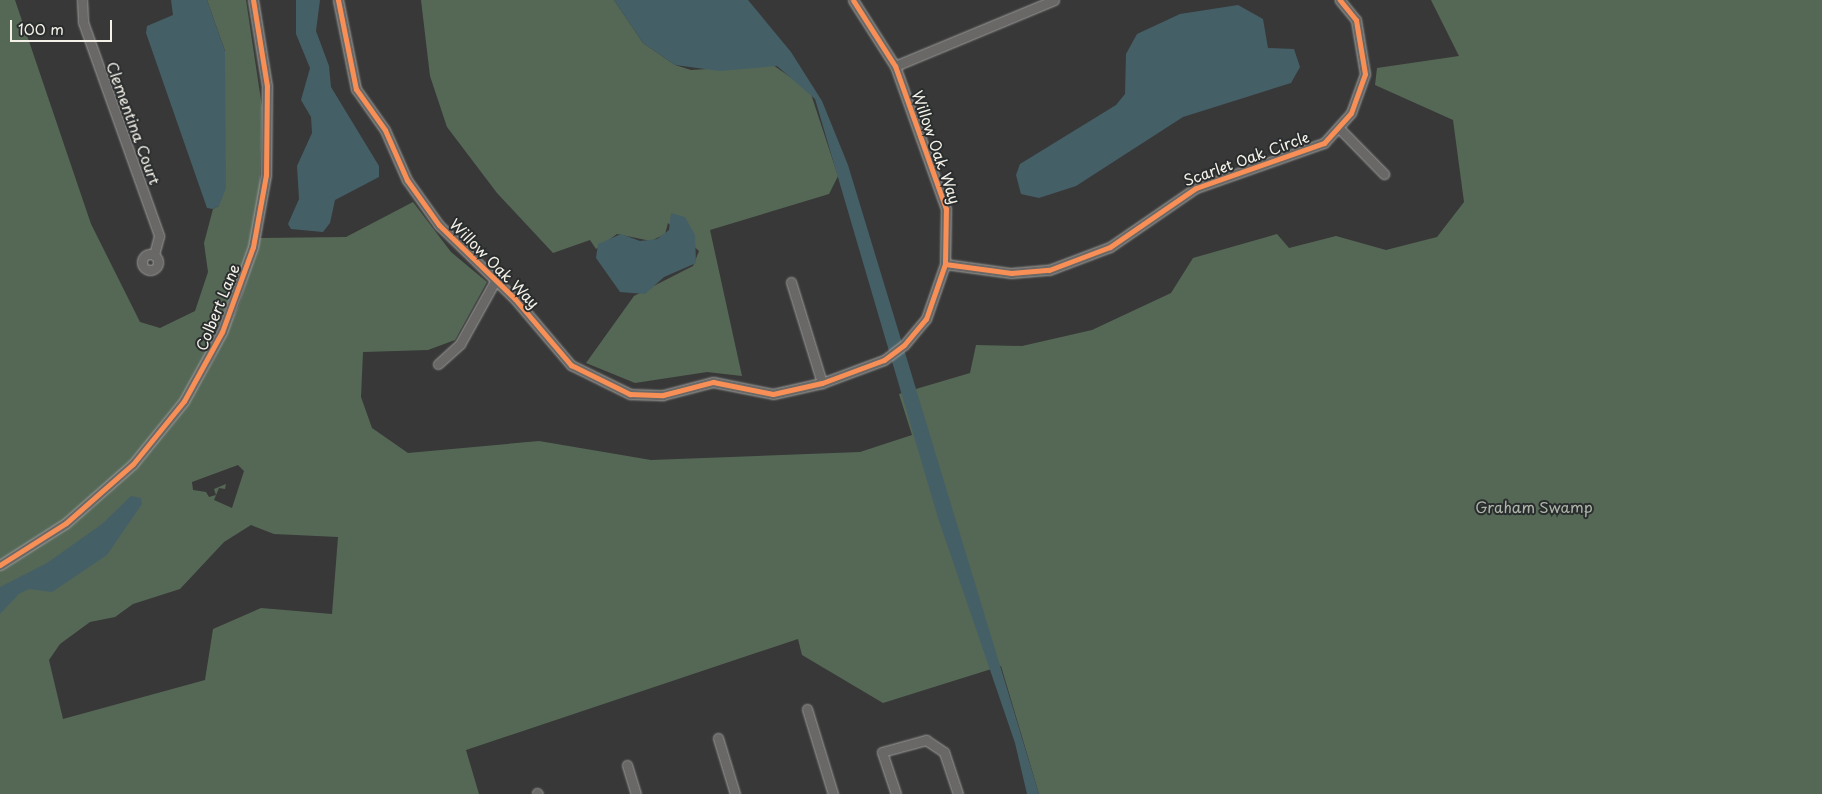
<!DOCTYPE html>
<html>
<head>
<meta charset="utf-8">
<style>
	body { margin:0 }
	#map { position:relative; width:1822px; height:794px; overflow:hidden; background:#383838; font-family:"Playpen Sans",sans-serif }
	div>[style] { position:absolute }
	.green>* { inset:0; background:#556856 }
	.water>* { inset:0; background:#455f66 }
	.roads { filter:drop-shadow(0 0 1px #9d9d9b) drop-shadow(0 0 1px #9d9d9b) }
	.minor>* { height:9px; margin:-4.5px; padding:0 4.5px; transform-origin:4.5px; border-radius:4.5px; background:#696866 }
	.minor>.ring { margin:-4.5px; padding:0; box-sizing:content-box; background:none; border:9px solid #696866; border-radius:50% }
	.cycleway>* { height:5px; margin:-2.5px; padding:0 2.5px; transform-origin:2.5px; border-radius:2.5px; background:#f78f57 }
	span { translate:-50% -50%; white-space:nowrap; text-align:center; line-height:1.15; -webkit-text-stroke:4px #2a2d2e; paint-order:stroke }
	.street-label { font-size:15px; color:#f4f1e8 }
	.park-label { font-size:15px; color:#aeb6a9 }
	.scale { position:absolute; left:10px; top:20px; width:102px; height:22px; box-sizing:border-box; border:2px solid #f4f1e8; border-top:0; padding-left:6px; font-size:15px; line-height:18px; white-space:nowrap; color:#f4f1e8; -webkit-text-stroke:4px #2a2d2e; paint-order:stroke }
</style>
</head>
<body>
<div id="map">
	<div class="green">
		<div style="clip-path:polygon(0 0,15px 0,91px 224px,140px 322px,160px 328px,195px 311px,208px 272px,204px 243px,213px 209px,219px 206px,225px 51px,207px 0,246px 0,262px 107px,260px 186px,250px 249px,206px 356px,183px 396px,130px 462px,83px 508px,0 561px)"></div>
		<div style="clip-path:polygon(421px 0,614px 0,643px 43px,675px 65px,691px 70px,773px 65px,810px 91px,838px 176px,829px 194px,710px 230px,742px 376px,707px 372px,635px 383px,586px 363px,634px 296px,693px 266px,699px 251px,668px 223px,665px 234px,651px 241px,617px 234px,596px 249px,590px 240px,553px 253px,497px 193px,447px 127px,430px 76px)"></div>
		<div style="clip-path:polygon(evenodd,1431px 0,1822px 0,1822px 794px,1039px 794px,1001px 666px,883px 703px,802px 655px,798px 639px,466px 750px,479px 794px,0 794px,0 569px,92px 508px,149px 452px,190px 400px,214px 359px,239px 305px,260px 238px,346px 237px,413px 202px,451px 252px,487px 282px,455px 340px,428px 350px,363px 352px,361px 397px,372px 428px,408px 453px,539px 441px,651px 460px,860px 452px,912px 435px,899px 394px,970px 373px,976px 345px,1022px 346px,1092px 330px,1171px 293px,1193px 258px,1277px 234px,1289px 248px,1336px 236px,1386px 250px,1437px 237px,1464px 202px,1453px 120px,1375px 85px,1377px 68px,1459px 56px,1431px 0,238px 465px,244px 471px,232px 508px,214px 500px,219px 488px,225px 489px,226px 484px,214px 489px,216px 495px,209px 497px,206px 492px,193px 490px,192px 482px,238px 465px,1431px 0,251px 525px,274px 534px,338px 537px,332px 614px,261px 608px,213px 629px,205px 680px,63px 719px,49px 660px,60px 644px,90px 622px,115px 617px,133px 604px,180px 589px,224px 542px,251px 525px)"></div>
	</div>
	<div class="water">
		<div style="clip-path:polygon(171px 0,207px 0,225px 51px,226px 188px,219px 206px,213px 209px,207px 208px,146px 33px,147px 26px,173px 15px)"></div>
		<div style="clip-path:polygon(296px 0,320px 0,316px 31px,329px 66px,331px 87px,379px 166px,379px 177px,335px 200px,330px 223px,323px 232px,291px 229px,288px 224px,299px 199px,297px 166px,312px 133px,311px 117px,301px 100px,310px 68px,296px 34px)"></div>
		<div style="clip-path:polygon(614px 0,748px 0,791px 52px,822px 101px,848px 165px,1039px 794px,1027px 794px,1015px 743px,938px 518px,815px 99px,777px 66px,720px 71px,675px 65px,643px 43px)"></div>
		<div style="clip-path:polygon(1238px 5px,1263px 19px,1268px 48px,1294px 49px,1300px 67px,1291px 83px,1183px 117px,1076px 186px,1039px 198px,1021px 194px,1016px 175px,1020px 164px,1116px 105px,1125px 94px,1126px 54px,1137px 34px,1180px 14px)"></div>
		<div style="clip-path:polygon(671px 213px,685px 217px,695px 235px,696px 263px,664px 277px,645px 294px,620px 292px,596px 258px,598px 244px,621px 234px,640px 241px,657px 239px,669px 230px)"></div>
		<div style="clip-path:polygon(131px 496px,141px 498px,142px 504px,107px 555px,52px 592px,29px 589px,19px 594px,0 614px,0 587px,47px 563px,102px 524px)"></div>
	</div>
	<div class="roads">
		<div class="minor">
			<div style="left:82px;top:0;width:22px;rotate:87deg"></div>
			<div style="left:83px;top:22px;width:227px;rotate:70.4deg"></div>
			<div style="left:159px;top:236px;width:20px;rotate:105deg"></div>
			<div style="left:338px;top:0;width:91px;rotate:78.6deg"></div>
			<div style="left:356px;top:89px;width:50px;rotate:54.7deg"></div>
			<div style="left:385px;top:130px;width:55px;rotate:66.3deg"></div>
			<div style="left:407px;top:180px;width:55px;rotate:54.6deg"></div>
			<div style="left:439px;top:225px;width:106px;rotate:44.2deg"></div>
			<div style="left:515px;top:299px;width:87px;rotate:49.7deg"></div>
			<div style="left:571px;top:365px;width:66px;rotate:26.2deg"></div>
			<div style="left:630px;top:394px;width:33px;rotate:2deg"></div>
			<div style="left:663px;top:395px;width:52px;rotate:-14.6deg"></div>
			<div style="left:713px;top:382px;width:61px;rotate:11.3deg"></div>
			<div style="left:773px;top:394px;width:50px;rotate:-12.7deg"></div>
			<div style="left:822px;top:383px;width:66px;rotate:-20.4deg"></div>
			<div style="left:884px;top:360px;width:25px;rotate:-37deg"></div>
			<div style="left:904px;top:345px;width:34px;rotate:-50deg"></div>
			<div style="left:926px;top:319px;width:58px;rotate:-70.9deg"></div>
			<div style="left:945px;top:264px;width:55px;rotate:-89deg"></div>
			<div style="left:946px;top:209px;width:152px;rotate:-109.6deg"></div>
			<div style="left:895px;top:66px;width:78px;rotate:-122.5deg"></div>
			<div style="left:895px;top:66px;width:172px;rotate:-22.5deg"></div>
			<div style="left:1340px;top:129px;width:63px;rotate:45.6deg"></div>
			<div class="ring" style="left:142px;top:254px;width:7px;height:7px"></div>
			<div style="left:945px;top:264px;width:67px;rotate:7.8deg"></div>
			<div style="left:1011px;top:273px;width:38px;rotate:-5deg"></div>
			<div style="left:1049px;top:270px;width:65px;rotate:-20.7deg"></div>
			<div style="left:1110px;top:247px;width:104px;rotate:-34.5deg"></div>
			<div style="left:1196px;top:188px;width:136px;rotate:-19.4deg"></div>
			<div style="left:1324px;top:143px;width:40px;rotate:-48deg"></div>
			<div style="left:1351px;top:113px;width:41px;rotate:-70.3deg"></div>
			<div style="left:1365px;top:74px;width:55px;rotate:-99.5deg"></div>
			<div style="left:1356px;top:20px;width:26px;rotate:-129deg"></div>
			<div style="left:791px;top:282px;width:106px;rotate:72.9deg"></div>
			<div style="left:438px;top:364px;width:30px;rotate:-42deg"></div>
			<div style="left:460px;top:344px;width:72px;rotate:-60.9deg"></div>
			<div style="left:0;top:565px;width:78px;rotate:-32.5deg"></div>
			<div style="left:66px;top:523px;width:89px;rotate:-41.4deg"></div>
			<div style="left:133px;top:464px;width:81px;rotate:-51deg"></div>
			<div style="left:184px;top:401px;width:79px;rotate:-61.2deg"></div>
			<div style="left:222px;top:332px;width:90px;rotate:-70deg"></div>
			<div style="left:253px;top:247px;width:73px;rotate:-79.8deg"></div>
			<div style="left:266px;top:175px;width:89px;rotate:-89.4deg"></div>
			<div style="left:267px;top:86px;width:87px;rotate:-99.2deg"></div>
			<div style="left:807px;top:709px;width:89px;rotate:73deg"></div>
			<div style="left:718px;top:738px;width:59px;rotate:73.1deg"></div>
			<div style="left:627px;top:765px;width:30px;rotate:73deg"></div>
			<div style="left:537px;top:793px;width:1px;rotate:45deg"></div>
			<div style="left:896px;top:794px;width:44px;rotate:-108.4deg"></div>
			<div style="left:882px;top:752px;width:46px;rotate:-15.3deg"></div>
			<div style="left:926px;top:740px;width:22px;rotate:34deg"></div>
			<div style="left:944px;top:752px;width:44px;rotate:71.6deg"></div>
		</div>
	</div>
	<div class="cycleway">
		<div style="left:338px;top:0;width:91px;rotate:78.6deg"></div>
		<div style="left:356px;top:89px;width:50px;rotate:54.7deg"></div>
		<div style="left:385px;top:130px;width:55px;rotate:66.3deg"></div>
		<div style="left:407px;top:180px;width:55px;rotate:54.6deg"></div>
		<div style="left:439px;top:225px;width:106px;rotate:44.2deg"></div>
		<div style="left:515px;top:299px;width:87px;rotate:49.7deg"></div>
		<div style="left:571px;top:365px;width:66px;rotate:26.2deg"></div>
		<div style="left:630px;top:394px;width:33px;rotate:2deg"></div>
		<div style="left:663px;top:395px;width:52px;rotate:-14.6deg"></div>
		<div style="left:713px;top:382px;width:61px;rotate:11.3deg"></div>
		<div style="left:773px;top:394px;width:50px;rotate:-12.7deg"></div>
		<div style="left:822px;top:383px;width:66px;rotate:-20.4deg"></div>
		<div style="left:884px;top:360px;width:25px;rotate:-37deg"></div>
		<div style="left:904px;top:345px;width:34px;rotate:-50deg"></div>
		<div style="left:926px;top:319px;width:58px;rotate:-70.9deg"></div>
		<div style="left:945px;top:264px;width:55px;rotate:-89deg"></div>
		<div style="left:946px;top:209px;width:152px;rotate:-109.6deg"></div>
		<div style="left:895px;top:66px;width:78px;rotate:-122.5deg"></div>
		<div style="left:945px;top:264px;width:67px;rotate:7.8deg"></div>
		<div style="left:1011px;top:273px;width:38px;rotate:-5deg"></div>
		<div style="left:1049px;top:270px;width:65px;rotate:-20.7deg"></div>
		<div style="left:1110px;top:247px;width:104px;rotate:-34.5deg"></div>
		<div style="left:1196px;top:188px;width:136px;rotate:-19.4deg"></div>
		<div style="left:1324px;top:143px;width:40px;rotate:-48deg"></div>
		<div style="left:1351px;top:113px;width:41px;rotate:-70.3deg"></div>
		<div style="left:1365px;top:74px;width:55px;rotate:-99.5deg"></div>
		<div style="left:1356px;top:20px;width:26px;rotate:-129deg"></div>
		<div style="left:0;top:565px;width:78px;rotate:-32.5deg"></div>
		<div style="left:66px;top:523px;width:89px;rotate:-41.4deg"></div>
		<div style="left:133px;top:464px;width:81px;rotate:-51deg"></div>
		<div style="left:184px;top:401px;width:79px;rotate:-61.2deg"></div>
		<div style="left:222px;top:332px;width:90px;rotate:-70deg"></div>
		<div style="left:253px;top:247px;width:73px;rotate:-79.8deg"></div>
		<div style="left:266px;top:175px;width:89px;rotate:-89.4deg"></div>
		<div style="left:267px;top:86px;width:87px;rotate:-99.2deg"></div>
	</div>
	<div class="street-label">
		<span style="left:134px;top:123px;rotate:70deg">Clementina Court</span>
		<span style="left:937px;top:147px;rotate:71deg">Willow Oak Way</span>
		<span style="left:1246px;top:158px;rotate:-20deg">Scarlet Oak Circle</span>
		<span style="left:495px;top:263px;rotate:45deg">Willow Oak Way</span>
		<span style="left:217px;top:307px;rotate:-68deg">Colbert Lane</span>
	</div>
	<div class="park-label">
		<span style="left:1534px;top:507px">Graham Swamp</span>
	</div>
	<div class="scale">100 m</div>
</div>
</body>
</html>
